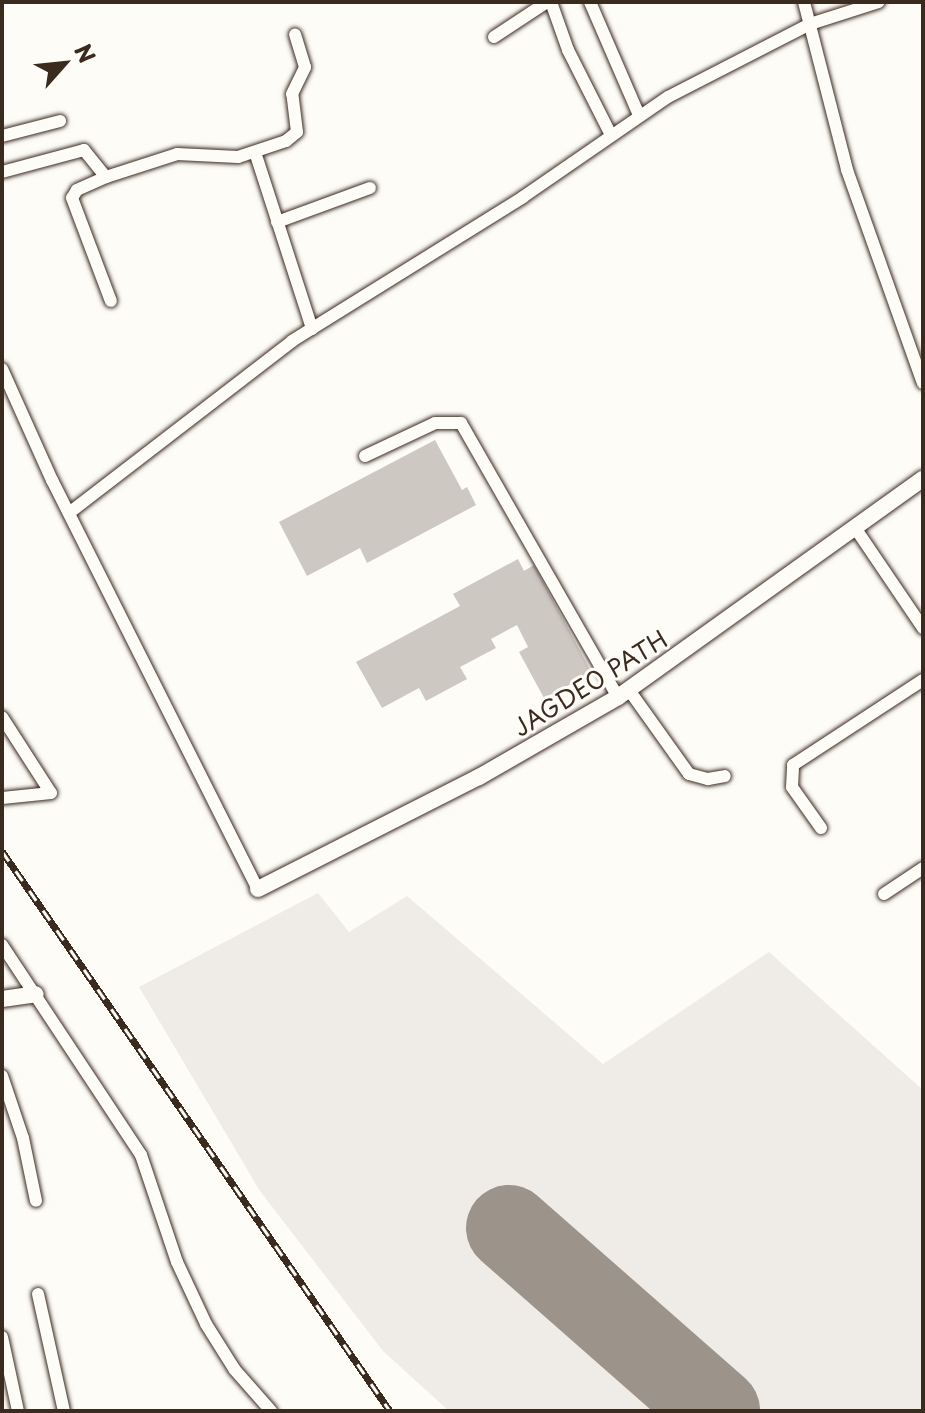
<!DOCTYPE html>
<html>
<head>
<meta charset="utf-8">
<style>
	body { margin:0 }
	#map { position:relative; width:925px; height:1413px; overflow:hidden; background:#fdfcf7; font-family:"Playpen Sans",sans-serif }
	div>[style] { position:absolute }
	.built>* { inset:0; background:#efece7 }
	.runway>* { height:86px; margin:-43px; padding:0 43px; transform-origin:43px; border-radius:43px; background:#9c938a }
	.building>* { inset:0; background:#cdc8c2 }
	.roads { filter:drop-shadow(0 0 2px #3b2a1e) drop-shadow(0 0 2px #3b2a1e) }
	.minor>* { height:12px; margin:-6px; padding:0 6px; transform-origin:6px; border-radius:6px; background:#fdfcf7 }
	.major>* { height:16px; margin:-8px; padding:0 8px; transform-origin:8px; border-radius:8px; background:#fdfcf7 }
	.rail>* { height:7px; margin-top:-3.5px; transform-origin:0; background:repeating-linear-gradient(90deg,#fdfcf7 0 12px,#3b2a1e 0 24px); box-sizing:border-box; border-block:2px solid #3b2a1e }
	span { translate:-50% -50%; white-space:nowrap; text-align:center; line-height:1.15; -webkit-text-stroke:6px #fdfcf7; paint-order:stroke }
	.street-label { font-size:24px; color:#3b2a1e }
	.frame { position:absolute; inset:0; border:4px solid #3b2a1e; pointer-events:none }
	.north { position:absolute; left:24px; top:24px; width:80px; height:80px; -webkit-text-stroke:6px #fdfcf7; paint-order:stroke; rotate:63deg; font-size:22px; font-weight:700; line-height:32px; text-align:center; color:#3b2a1e }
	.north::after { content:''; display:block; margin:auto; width:28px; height:36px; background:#3b2a1e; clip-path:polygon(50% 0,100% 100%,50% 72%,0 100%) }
</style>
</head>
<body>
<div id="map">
	<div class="built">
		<div style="clip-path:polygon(318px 893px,349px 932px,407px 896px,603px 1064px,769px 952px,923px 1090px,923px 1411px,449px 1411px,383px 1351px,260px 1191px,139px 987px)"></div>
	</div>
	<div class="runway">
		<div style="left:509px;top:1228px;width:277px;rotate:41.3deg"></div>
	</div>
	<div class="building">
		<div style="clip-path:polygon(435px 440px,462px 490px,467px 487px,476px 505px,367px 563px,360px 548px,307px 576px,279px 522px)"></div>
		<div style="clip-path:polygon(518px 559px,524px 571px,534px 565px,592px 673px,544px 698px,519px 652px,528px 647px,517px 625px,491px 639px,496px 648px,460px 667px,467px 679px,426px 701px,419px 688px,382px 708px,356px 662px,460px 606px,453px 594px)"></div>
	</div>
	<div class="roads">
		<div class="minor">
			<div style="left:551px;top:2px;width:51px;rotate:70.5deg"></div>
			<div style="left:568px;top:50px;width:95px;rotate:63.2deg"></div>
			<div style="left:590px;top:2px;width:123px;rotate:66.6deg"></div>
			<div style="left:804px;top:2px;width:173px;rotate:75.6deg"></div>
			<div style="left:847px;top:170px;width:226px;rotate:70.4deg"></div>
			<div style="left:494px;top:37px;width:64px;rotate:-33.4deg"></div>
			<div style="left:2px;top:136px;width:60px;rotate:-14.5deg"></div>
			<div style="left:255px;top:152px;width:186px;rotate:72.1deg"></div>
			<div style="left:2px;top:172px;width:85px;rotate:-15deg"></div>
			<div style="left:84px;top:150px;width:35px;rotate:51deg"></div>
			<div style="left:106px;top:177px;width:75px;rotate:-17.9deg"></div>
			<div style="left:177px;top:154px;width:61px;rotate:2.8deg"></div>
			<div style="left:238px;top:157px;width:51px;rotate:-18.4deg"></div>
			<div style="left:286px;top:141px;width:14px;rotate:-39deg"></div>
			<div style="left:297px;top:132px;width:38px;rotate:-97deg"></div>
			<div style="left:292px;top:94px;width:30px;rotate:-64deg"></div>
			<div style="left:305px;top:67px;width:34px;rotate:-107deg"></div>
			<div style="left:106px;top:177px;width:32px;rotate:156deg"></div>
			<div style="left:77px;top:190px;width:9px;rotate:122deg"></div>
			<div style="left:72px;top:198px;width:110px;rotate:69.3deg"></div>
			<div style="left:277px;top:222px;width:99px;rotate:-20.1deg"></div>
			<div style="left:2px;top:369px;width:122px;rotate:65.8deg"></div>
			<div style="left:52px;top:480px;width:458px;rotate:63.3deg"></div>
			<div style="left:365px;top:456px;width:77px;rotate:-25.2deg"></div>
			<div style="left:435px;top:423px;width:26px"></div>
			<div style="left:461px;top:423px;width:316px;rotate:60.2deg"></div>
			<div style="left:69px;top:513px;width:282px;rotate:-37.6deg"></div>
			<div style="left:292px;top:341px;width:272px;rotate:-31.9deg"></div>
			<div style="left:523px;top:197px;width:176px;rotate:-34.6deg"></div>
			<div style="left:668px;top:97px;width:160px;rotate:-27.2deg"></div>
			<div style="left:810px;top:24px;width:72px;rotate:-17.7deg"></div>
			<div style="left:856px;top:529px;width:120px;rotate:55.9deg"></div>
			<div style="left:629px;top:690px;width:103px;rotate:54.5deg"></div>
			<div style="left:689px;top:774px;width:20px;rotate:15deg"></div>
			<div style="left:708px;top:779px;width:17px;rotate:-10deg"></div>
			<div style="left:2px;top:717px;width:90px;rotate:57.2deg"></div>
			<div style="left:51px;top:793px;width:49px;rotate:174.2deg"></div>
			<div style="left:821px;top:828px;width:50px;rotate:-125.3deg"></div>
			<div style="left:792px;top:787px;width:22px;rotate:-87deg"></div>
			<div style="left:793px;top:765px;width:155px;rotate:-33.2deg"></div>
			<div style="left:884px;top:894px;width:47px;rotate:-33.7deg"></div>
			<div style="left:2px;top:945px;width:252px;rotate:56.5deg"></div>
			<div style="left:141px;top:1155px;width:113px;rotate:71.4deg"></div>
			<div style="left:177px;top:1262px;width:68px;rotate:64.9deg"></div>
			<div style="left:206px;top:1324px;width:54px;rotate:57.8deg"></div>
			<div style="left:235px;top:1370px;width:55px;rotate:48.7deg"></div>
			<div style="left:2px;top:1076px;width:65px;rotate:71.3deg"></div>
			<div style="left:23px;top:1138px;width:64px;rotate:78.3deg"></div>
			<div style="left:38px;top:1294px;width:120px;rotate:77.5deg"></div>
			<div style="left:2px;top:1337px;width:76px;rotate:77.8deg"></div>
		</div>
		<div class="major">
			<div style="left:258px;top:889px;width:248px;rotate:-26.9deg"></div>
			<div style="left:479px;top:777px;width:160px;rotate:-29.9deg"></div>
			<div style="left:618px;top:697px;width:375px;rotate:-35.6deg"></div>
			<div style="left:2px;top:999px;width:34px;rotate:-8deg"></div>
		</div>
	</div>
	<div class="rail">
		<div style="left:2px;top:851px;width:681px;rotate:55.28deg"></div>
	</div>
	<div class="street-label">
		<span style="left:590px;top:683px;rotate:-32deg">JAGDEO PATH</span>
	</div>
	<div class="frame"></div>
	<div class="north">N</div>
</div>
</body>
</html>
